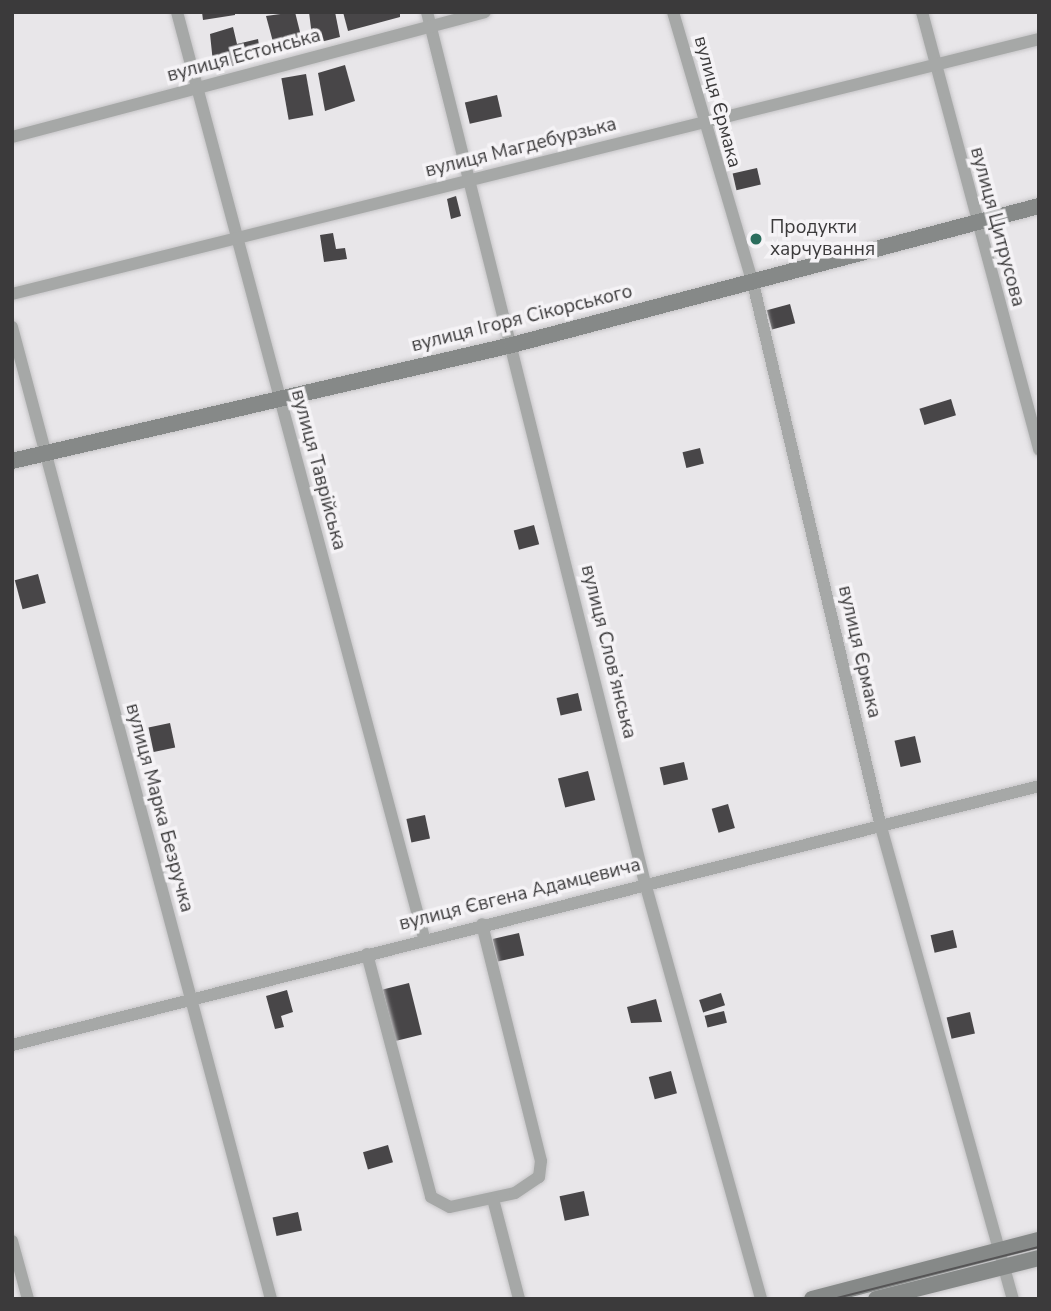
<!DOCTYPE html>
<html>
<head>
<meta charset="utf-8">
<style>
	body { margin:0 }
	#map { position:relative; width:1051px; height:1311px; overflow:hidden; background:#e8e6e9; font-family:"Nunito Sans",sans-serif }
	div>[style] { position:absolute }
	.building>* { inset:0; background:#484648; transform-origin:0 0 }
	.roads { filter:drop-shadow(0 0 2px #c5c4c6) drop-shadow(0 0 2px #c5c4c6) }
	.street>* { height:12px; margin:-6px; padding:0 6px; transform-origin:6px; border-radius:6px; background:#a6a8a7 }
	.secondary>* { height:16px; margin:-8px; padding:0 8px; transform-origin:8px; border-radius:8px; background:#868988 }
	.tram>* { height:2px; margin:-1px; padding:0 1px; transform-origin:1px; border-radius:1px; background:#565556 }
	.dots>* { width:19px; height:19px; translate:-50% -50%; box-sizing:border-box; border:4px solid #f5f3f6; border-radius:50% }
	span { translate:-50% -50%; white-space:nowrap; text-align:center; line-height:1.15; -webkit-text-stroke:7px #f5f3f6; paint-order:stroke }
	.street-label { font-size:19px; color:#3b3a3b }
	.poi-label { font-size:19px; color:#3b3a3b }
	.left { translate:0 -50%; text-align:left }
	.frame { position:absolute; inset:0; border:14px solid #3b3a3b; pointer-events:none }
</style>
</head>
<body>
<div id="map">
	<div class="building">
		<div style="clip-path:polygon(202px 12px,235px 12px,235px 15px,203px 20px)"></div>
		<div style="clip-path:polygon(295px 12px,304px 48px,276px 53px,266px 16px)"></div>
		<div style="clip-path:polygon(309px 12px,335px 12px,340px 37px,313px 44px)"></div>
		<div style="clip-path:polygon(343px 12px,400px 12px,400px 17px,348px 31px)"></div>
		<div style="clip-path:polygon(233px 27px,237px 44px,258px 39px,261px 57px,214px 72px,210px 34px)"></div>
		<div style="clip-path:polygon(345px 65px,355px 101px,325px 111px,318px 73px)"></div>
		<div style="left:306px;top:74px;width:42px;height:25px;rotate:80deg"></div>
		<div style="left:497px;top:95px;width:22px;height:33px;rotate:77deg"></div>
		<div style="left:757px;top:168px;width:17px;height:25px;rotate:77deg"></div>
		<div style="clip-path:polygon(456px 196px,461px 216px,451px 219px,447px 199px)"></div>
		<div style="clip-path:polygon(333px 233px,336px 249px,345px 248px,347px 259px,324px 262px,320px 235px)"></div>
		<div style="left:790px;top:304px;width:20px;height:24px;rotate:75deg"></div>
		<div style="left:951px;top:399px;width:17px;height:33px;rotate:73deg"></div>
		<div style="left:700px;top:448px;width:16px;height:18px;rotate:76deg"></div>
		<div style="left:534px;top:525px;width:20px;height:21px;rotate:75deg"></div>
		<div style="left:38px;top:574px;width:30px;height:24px;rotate:75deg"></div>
		<div style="left:578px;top:693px;width:18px;height:22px;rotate:77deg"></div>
		<div style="left:170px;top:723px;width:25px;height:22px;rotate:78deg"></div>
		<div style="left:915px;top:736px;width:27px;height:21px;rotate:77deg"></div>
		<div style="left:684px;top:762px;width:18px;height:25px;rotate:77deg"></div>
		<div style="left:588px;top:771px;width:30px;height:31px;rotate:76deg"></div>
		<div style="left:728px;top:804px;width:25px;height:17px;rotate:74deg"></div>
		<div style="left:425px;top:815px;width:24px;height:19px;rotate:78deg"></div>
		<div style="left:953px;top:930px;width:18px;height:23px;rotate:77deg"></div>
		<div style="left:519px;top:933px;width:23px;height:27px;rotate:77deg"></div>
		<div style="left:409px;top:983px;width:53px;height:27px;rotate:76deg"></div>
		<div style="clip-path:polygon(287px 990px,293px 1012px,281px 1016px,284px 1027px,275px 1029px,266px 996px)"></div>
		<div style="left:721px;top:993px;width:13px;height:23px;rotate:72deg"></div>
		<div style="clip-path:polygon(656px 999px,662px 1022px,631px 1023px,627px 1007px)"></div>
		<div style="left:724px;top:1011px;width:12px;height:20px;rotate:76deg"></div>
		<div style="left:970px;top:1012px;width:22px;height:24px;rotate:77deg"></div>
		<div style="left:671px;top:1071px;width:23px;height:23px;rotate:75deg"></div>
		<div style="left:388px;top:1145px;width:18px;height:26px;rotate:74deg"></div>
		<div style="left:584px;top:1191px;width:25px;height:25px;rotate:78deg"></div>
		<div style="left:298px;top:1212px;width:19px;height:26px;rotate:78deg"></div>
	</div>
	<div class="roads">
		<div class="street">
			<div style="left:177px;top:12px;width:958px;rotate:75.06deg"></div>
			<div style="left:427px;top:12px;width:898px;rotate:75.95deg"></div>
			<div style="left:645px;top:883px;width:432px;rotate:74.4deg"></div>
			<div style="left:673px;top:12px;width:283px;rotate:73.6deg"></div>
			<div style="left:753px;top:283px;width:559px;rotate:76.76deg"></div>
			<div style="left:881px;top:827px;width:490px;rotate:74.4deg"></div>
			<div style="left:922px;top:12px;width:453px;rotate:75deg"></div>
			<div style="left:12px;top:137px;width:489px;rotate:-14.8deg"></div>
			<div style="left:12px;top:294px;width:1058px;rotate:-13.94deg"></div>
			<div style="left:12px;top:327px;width:1006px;rotate:75.08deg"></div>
			<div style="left:367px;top:954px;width:251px;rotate:75.2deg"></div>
			<div style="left:431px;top:1197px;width:21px;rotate:28deg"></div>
			<div style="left:450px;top:1207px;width:66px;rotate:-12.2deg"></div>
			<div style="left:515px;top:1193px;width:29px;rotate:-34deg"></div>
			<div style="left:539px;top:1177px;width:16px;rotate:-83deg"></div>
			<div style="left:541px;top:1161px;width:244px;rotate:-104deg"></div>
			<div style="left:12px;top:1045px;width:1059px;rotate:-14.15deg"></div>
			<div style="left:493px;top:1199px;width:103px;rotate:75.4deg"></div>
			<div style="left:12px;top:1241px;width:60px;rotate:74.6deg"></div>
		</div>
		<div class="secondary">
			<div style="left:12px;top:461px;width:513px;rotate:-13.06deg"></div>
			<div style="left:512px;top:345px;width:545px;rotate:-14.78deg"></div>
			<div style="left:812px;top:1299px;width:235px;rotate:-14.6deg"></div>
			<div style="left:876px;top:1299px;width:168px;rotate:-14.1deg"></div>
		</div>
	</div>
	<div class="tram">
		<div style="left:833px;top:1299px;width:212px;rotate:-14.2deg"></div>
	</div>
	<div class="dots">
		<div style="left:756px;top:239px;background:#2b6d5d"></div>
	</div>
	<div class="street-label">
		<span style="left:244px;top:56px;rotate:-15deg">вулиця Естонська</span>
		<span style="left:717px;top:102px;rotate:75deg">вулиця Єрмака</span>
		<span style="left:521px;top:148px;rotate:-14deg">вулиця Магдебурзька</span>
		<span style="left:997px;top:227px;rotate:75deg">вулиця Цитрусова</span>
		<span style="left:522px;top:319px;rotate:-14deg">вулиця Ігоря Сікорського</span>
		<span style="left:318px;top:470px;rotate:75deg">вулиця Таврійська</span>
		<span style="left:608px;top:652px;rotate:76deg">вулиця Слов’янська</span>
		<span style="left:859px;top:652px;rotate:77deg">вулиця Єрмака</span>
		<span style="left:159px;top:808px;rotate:75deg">вулиця Марка Безручка</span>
		<span style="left:520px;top:895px;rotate:-14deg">вулиця Євгена Адамцевича</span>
	</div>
	<div class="poi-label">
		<span class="left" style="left:770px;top:239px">Продукти<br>харчування</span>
	</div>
	<div class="frame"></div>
</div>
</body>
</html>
